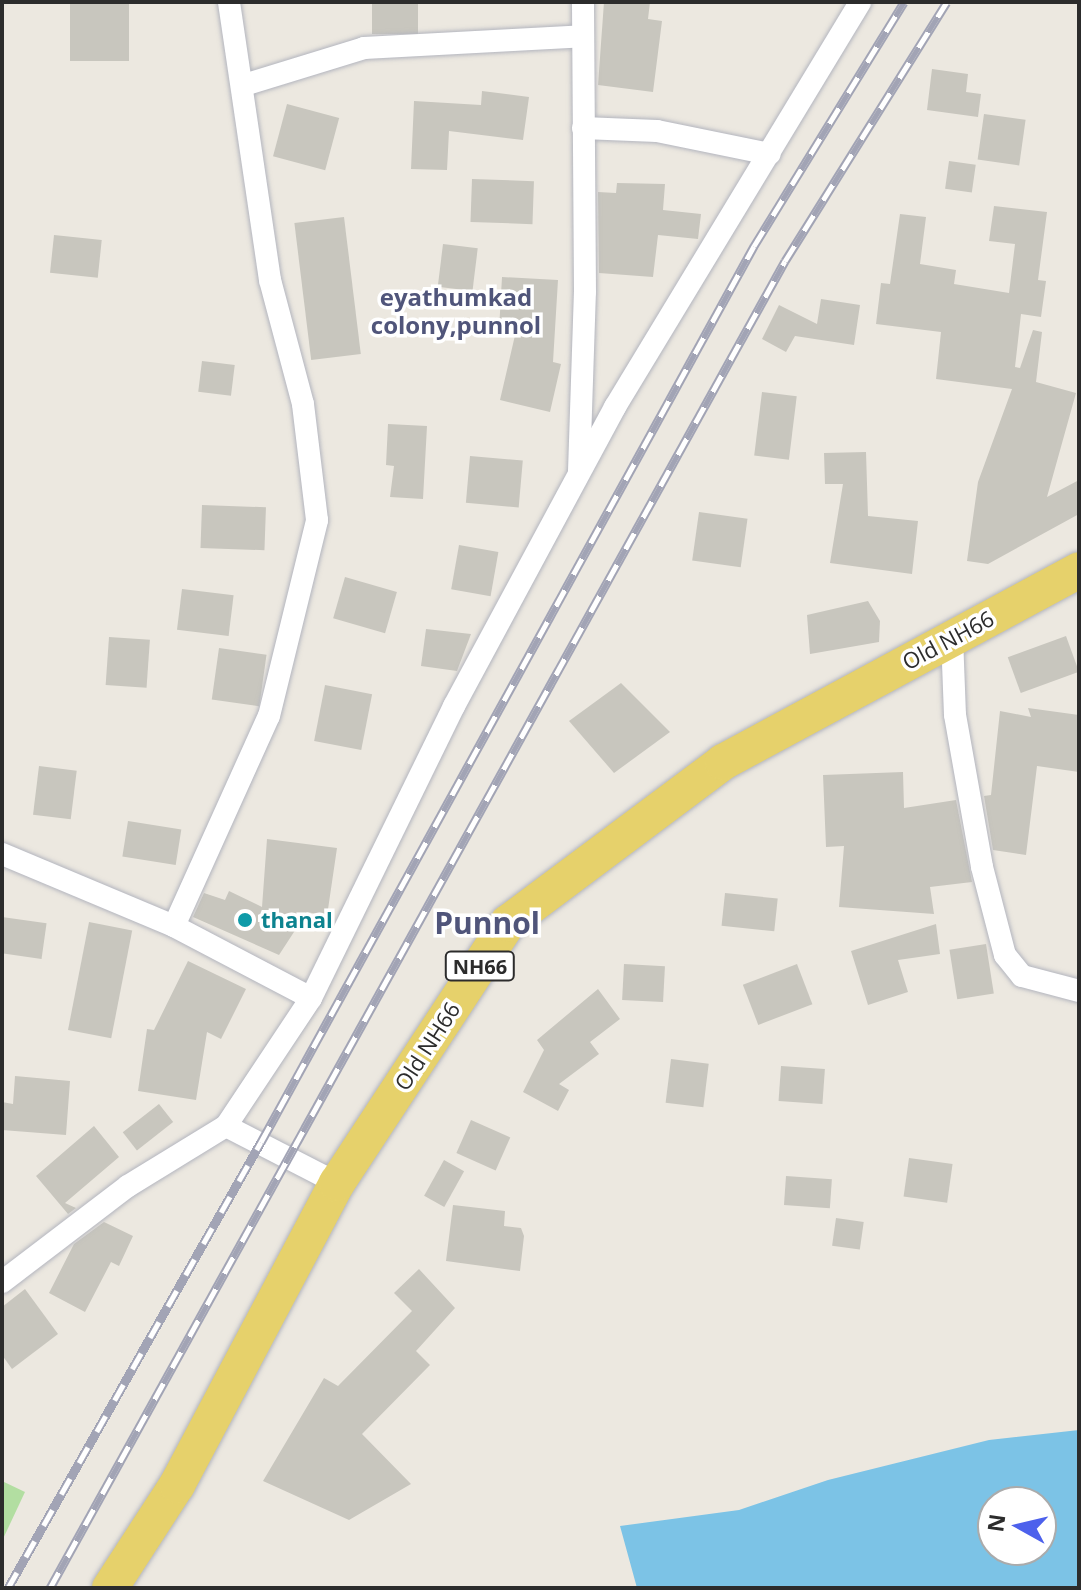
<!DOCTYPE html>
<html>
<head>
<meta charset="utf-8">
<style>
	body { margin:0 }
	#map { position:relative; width:1081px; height:1590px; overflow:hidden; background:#ece8e0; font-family:"Open Sans",sans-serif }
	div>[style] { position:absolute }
	.green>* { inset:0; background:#b2dea1 }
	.water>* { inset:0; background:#7cc3e6 }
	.building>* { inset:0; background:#c8c6be; transform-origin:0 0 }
	.roads { filter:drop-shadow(0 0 2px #b3b5be) drop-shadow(0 0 2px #b3b5be) }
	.minor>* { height:22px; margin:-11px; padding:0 11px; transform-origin:11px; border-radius:11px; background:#fff }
	.primary>* { height:36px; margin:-18px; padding:0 18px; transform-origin:18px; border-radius:18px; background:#e6d16b }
	.rail>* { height:9px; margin-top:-4.5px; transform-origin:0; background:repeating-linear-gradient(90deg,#fff 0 18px,#a2a4b5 0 36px); box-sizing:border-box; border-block:2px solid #a2a4b5 }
	.dots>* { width:22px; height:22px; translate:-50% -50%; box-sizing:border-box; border:4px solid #fff; border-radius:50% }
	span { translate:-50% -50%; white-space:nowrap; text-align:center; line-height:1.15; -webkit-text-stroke:7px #fff; paint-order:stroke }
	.shield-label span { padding:2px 6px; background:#fff; border:2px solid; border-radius:6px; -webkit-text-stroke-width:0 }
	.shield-label { font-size:20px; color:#2c2c2c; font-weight:700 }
	.street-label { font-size:22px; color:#2c2c2c }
	.culture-label { font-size:22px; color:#0d838f; font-weight:700 }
	.left { translate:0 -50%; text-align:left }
	.neighbourhood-label { font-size:24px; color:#50557a; font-weight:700 }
	.district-label { font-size:30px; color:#50557a; font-weight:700 }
	.frame { position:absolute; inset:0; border:4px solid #2c2c2c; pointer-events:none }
	.north { position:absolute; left:977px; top:1486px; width:80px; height:80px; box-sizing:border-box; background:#fff; border:2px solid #ababab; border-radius:50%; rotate:278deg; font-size:22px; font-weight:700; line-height:32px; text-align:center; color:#2c2c2c }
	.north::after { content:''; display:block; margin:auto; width:28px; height:36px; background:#4d61ec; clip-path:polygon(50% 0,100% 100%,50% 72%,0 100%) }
</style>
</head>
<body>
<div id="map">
	<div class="green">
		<div style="clip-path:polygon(2px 1481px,25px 1492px,2px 1541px)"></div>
	</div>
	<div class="water">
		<div style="clip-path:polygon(evenodd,1079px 1430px,1079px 1588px,637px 1588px,620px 1526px,739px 1510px,828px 1480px,989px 1440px,1079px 1430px,993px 1502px,1041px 1502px,1041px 1550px,993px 1550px,993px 1502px)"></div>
	</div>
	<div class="building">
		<div style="left:70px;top:2px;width:59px;height:59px"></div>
		<div style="left:372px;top:2px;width:46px;height:32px"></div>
		<div style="clip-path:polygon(604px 2px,650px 2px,648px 19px,662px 21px,653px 92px,598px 85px)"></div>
		<div style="clip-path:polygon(932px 69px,968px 74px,966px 92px,981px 94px,978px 117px,927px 110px)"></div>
		<div style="clip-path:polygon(482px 91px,529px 97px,523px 140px,449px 131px,447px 170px,411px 169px,414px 101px,481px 105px)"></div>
		<div style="left:287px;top:104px;width:54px;height:54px;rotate:15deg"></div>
		<div style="left:984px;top:114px;width:42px;height:46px;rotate:8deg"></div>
		<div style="left:949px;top:161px;width:27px;height:28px;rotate:8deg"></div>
		<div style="left:472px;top:179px;width:62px;height:43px;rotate:2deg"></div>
		<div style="clip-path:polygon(617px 183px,665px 184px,663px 210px,701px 214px,698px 239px,658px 235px,653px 277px,599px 273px,598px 192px,616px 193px)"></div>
		<div style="clip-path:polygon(994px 206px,1047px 212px,1038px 280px,1046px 281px,1041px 317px,1021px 314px,1015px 367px,1020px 368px,1033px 330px,1042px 332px,1036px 382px,1076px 393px,1047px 497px,1079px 480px,1079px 514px,988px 564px,967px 561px,978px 482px,1012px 389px,936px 379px,941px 332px,876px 324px,881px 283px,890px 284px,900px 214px,926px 217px,920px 264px,956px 270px,954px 284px,1009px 293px,1015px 244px,989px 241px)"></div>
		<div style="left:344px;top:217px;width:138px;height:50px;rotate:83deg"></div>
		<div style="left:54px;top:235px;width:48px;height:38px;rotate:6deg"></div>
		<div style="left:443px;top:244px;width:35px;height:43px;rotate:7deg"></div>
		<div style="clip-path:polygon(502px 277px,558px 280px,553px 362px,561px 364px,550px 412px,500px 400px,516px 331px,499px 330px)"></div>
		<div style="clip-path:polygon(821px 299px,860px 305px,854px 345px,795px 336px,786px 352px,762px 339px,779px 305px,817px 324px)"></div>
		<div style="left:202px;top:361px;width:33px;height:31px;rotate:7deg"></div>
		<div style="left:762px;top:392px;width:35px;height:64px;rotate:7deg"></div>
		<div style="clip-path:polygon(388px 424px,427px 426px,423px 499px,390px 497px,394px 466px,386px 465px)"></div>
		<div style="clip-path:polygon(866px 452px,868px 516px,918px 521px,912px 574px,830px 563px,843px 484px,825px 484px,824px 453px)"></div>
		<div style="left:470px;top:456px;width:53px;height:47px;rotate:5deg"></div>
		<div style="left:202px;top:505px;width:64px;height:43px;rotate:2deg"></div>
		<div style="left:699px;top:512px;width:49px;height:49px;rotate:8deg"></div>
		<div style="left:459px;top:545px;width:40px;height:45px;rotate:10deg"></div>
		<div style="left:345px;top:577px;width:54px;height:43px;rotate:16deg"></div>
		<div style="left:182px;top:589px;width:52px;height:41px;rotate:7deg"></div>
		<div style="clip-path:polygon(868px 601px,880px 621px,879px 642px,810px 654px,807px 615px)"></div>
		<div style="clip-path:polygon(426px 629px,471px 634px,457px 671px,421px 666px)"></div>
		<div style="left:1066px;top:636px;width:38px;height:62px;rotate:70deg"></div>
		<div style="left:109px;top:637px;width:41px;height:48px;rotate:4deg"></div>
		<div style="left:219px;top:648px;width:48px;height:52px;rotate:8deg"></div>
		<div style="clip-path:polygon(621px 683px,670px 732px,614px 773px,569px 721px)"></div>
		<div style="left:325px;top:685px;width:48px;height:57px;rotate:11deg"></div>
		<div style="clip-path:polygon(1028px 708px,1079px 715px,1079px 772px,1037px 766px,1026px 855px,993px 850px,984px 796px,991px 795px,1000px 711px,1031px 717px)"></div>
		<div style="left:39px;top:766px;width:38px;height:49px;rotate:7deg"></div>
		<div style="clip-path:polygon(903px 772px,904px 808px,956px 800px,972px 882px,930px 887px,934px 914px,839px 907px,844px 846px,826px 847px,823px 775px)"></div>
		<div style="left:128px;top:821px;width:54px;height:36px;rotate:9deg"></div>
		<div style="clip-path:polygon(267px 839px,337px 848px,327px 916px,307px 912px,279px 955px,193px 917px,204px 893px,225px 900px,229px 891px,262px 907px)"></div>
		<div style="left:725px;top:893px;width:53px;height:33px;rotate:6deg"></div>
		<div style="left:2px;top:917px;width:45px;height:36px;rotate:8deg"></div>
		<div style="left:89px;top:922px;width:44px;height:110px;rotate:11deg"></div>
		<div style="clip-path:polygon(936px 924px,940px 954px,898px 960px,908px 992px,868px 1005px,851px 951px)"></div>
		<div style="left:986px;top:944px;width:50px;height:37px;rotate:81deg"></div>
		<div style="clip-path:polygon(188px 961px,246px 989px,221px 1039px,207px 1032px,196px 1100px,138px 1091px,147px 1029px,154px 1030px)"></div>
		<div style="left:624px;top:964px;width:41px;height:36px;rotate:3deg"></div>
		<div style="left:797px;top:964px;width:43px;height:58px;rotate:69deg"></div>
		<div style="clip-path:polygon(598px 989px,620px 1019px,590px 1042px,599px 1054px,559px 1084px,569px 1090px,558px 1111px,523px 1092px,544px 1050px,537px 1040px)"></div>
		<div style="left:671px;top:1059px;width:38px;height:44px;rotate:7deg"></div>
		<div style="left:781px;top:1066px;width:44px;height:35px;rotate:4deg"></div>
		<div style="clip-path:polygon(15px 1076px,70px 1081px,66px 1135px,2px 1130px,2px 1102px,13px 1104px)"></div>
		<div style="left:159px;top:1104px;width:23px;height:46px;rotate:52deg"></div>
		<div style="left:471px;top:1120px;width:43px;height:36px;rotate:24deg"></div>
		<div style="clip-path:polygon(94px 1126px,119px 1157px,65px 1203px,76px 1208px,68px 1214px,36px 1176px)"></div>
		<div style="left:909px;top:1158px;width:44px;height:39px;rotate:8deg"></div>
		<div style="left:444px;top:1160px;width:23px;height:41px;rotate:29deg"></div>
		<div style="left:786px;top:1176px;width:46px;height:29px;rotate:4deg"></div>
		<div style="clip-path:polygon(453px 1205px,505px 1211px,504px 1226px,521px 1228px,524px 1236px,520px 1271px,446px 1261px)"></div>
		<div style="left:836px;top:1218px;width:28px;height:28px;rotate:8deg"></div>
		<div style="clip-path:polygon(104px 1222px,133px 1236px,119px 1266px,111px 1262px,85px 1312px,49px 1293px,74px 1244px)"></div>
		<div style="clip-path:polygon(419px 1269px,455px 1308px,416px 1351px,430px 1365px,362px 1434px,411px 1484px,349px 1520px,263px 1481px,324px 1378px,338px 1386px,412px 1311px,394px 1293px)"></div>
		<div style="clip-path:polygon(25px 1289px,58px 1334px,12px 1369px,2px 1355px,2px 1307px)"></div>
	</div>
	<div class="roads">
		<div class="minor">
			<div style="left:244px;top:85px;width:126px;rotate:-17.1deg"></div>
			<div style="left:364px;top:48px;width:219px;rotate:-3.1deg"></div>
			<div style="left:583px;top:128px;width:74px;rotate:2.3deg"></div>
			<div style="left:657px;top:131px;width:115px;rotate:11.5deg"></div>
			<div style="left:579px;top:471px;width:179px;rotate:-88.1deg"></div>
			<div style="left:585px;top:292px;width:290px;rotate:-90.4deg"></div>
			<div style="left:952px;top:637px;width:78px;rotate:87.8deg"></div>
			<div style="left:955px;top:715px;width:154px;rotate:79.9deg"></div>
			<div style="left:982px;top:867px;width:91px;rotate:75.4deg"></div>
			<div style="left:1005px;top:955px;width:27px;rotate:51deg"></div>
			<div style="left:1022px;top:976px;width:59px;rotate:14.7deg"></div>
			<div style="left:2px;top:854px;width:186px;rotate:22.7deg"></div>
			<div style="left:311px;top:998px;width:325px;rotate:-63.9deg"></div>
			<div style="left:454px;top:706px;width:340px;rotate:-61.7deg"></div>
			<div style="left:615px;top:407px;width:473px;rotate:-58.8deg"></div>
			<div style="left:226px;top:1126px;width:125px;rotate:27.2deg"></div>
			<div style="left:2px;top:1282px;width:158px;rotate:-37.3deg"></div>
			<div style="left:128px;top:1186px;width:115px;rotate:-31.5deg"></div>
			<div style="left:226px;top:1126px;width:154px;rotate:-56.4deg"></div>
			<div style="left:311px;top:998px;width:155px;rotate:-152.3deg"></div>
			<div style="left:174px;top:926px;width:230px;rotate:-65.7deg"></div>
			<div style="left:269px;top:716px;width:202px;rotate:-76.2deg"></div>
			<div style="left:317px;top:520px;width:117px;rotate:-96.9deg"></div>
			<div style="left:303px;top:404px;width:128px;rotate:-104.9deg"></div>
			<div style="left:270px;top:280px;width:281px;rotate:-98.4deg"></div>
		</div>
		<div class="primary">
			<div style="left:110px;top:1588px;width:123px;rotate:-57deg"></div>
			<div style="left:177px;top:1485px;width:342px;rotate:-62.1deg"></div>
			<div style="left:337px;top:1183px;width:311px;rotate:-56.7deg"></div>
			<div style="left:508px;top:923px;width:269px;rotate:-36.8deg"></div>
			<div style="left:723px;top:762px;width:404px;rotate:-28.3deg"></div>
		</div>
	</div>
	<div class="rail">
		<div style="left:8px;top:1588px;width:513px;rotate:-60.44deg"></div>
		<div style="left:261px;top:1142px;width:1023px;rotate:-61.18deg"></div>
		<div style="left:754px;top:246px;width:286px;rotate:-58.4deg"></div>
		<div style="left:50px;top:1588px;width:1517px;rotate:-61.02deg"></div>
		<div style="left:785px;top:261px;width:305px;rotate:-58deg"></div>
	</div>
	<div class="dots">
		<div style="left:245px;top:920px;background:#0f9aa8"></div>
	</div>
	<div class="shield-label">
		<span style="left:480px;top:966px">NH66</span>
	</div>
	<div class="street-label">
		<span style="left:948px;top:640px;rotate:-28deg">Old NH66</span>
		<span style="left:427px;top:1046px;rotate:-57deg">Old NH66</span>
	</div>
	<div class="culture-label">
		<span class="left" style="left:261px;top:920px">thanal</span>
	</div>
	<div class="neighbourhood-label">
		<span style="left:456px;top:311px">eyathumkad<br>colony,punnol</span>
	</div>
	<div class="district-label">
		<span style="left:487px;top:923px">Punnol</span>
	</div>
	<div class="frame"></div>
	<div class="north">N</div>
</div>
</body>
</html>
